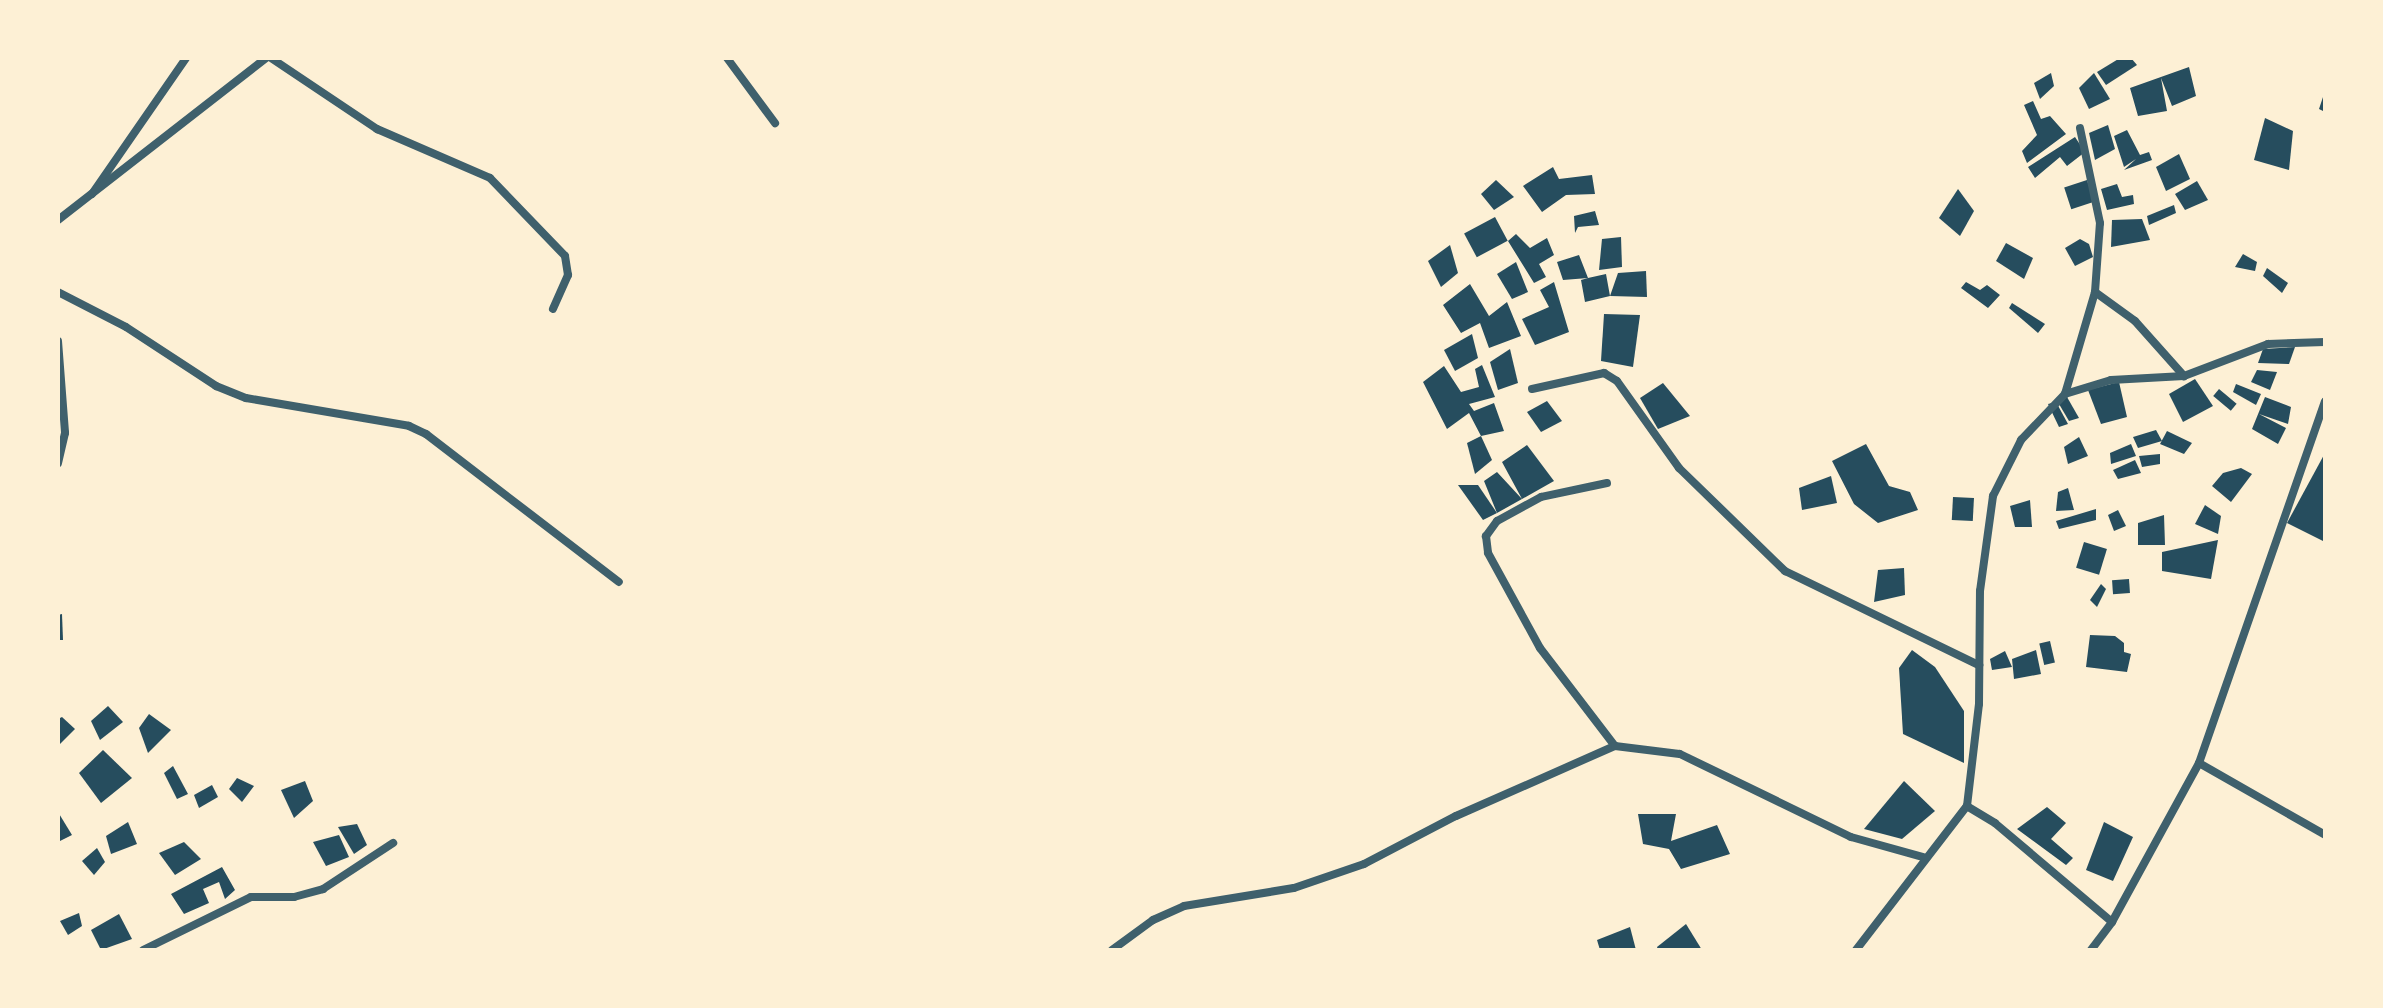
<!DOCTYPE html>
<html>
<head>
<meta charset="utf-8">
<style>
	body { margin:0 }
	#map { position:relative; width:2383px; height:1008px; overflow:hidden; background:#fdf0d5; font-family:Mulish,sans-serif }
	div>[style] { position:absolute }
	.building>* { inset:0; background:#264d5e; transform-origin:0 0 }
	.minor>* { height:8px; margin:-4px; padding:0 4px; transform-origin:4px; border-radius:4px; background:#3f606c }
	span { translate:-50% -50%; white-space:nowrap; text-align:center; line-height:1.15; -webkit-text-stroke:6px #fdf0d5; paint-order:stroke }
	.frame { position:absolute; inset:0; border:60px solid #fdf0d5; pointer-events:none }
</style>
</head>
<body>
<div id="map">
	<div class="building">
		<div style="clip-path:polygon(2120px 58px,2131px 58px,2137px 65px,2106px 85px,2097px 72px)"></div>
		<div style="clip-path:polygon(2189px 67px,2196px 96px,2172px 106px,2161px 78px,2167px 111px,2138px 116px,2130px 88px)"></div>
		<div style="clip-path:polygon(2051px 73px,2054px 86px,2040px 99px,2034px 83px)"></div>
		<div style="clip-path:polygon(2094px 73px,2110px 99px,2089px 109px,2079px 88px)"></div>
		<div style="clip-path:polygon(2325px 91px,2325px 112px,2319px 109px)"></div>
		<div style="clip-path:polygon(2033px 101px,2041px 119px,2050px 116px,2066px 134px,2027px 163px,2022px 151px,2037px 135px,2024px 105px)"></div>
		<div style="clip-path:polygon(2265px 118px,2293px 131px,2289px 170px,2254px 160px)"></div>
		<div style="clip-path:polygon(2108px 125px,2115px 149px,2095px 160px,2089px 133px)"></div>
		<div style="clip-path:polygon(2127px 130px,2140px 155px,2149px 152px,2152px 160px,2124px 170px,2136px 159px,2124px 167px,2114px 136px)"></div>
		<div style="clip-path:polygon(2075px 137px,2085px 152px,2067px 166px,2060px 157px,2035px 178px,2028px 167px)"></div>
		<div style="clip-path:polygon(2179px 154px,2190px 179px,2166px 191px,2156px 167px)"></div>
		<div style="clip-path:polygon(1553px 167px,1559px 179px,1592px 175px,1595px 194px,1566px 195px,1542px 212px,1523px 186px)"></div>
		<div style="clip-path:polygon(1496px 180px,1514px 197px,1494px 210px,1481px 194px)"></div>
		<div style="left:2087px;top:180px;width:23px;height:24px;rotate:72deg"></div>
		<div style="clip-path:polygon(2197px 181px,2208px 200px,2185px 210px,2175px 194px)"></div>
		<div style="clip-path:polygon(2117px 184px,2122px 197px,2133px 195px,2134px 204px,2107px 210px,2101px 189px)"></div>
		<div style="clip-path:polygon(1958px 189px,1974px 211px,1960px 236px,1939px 218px)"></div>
		<div style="clip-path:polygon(2174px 205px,2176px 213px,2149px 225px,2147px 216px)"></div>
		<div style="clip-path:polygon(1595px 211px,1599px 225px,1578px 227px,1575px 233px,1574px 216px)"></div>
		<div style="left:1495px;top:217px;width:27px;height:35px;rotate:62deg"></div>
		<div style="clip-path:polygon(2142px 219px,2150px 240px,2111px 247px,2112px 220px)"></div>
		<div style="clip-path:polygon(1516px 234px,1530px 248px,1547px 238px,1554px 255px,1539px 264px,1546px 277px,1534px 283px,1508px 241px)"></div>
		<div style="clip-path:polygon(1621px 237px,1622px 267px,1599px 270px,1602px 239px)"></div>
		<div style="clip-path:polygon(2080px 239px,2089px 244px,2093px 257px,2075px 266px,2065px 248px)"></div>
		<div style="clip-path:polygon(2006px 243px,2033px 258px,2024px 279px,1996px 261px)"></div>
		<div style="clip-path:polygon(1450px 245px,1458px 273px,1441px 287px,1428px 261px)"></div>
		<div style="clip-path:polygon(2243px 254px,2257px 262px,2255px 271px,2235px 267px)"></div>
		<div style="clip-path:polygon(1579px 255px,1588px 278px,1606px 274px,1610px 296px,1585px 302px,1581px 280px,1588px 278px,1563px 280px,1557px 262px)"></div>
		<div style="clip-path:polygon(1516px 262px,1528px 292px,1512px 299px,1497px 274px)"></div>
		<div style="clip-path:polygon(2267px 268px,2288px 283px,2282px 293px,2263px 276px)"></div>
		<div style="clip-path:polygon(1646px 271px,1647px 297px,1610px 296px,1618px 273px)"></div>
		<div style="clip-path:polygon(1554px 282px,1569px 332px,1535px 345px,1522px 319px,1549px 307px,1540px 290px)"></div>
		<div style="clip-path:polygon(1966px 282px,1980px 290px,1987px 285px,2000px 295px,1988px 308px,1961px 288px)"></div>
		<div style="clip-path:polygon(1470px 284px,1489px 316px,1507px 302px,1521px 336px,1489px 348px,1480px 323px,1461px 333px,1443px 305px)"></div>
		<div style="clip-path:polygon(2012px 303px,2045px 324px,2038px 333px,2009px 308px)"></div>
		<div style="clip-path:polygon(1604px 314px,1640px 315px,1633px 367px,1601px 361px)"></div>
		<div style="clip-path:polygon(1472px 334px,1478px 358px,1455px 371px,1444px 350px)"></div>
		<div style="clip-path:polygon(2295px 347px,2289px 364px,2258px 363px,2263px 349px)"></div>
		<div style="clip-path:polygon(1510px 349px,1518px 383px,1498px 390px,1490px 362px)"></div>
		<div style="clip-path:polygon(1482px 365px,1495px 397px,1469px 404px,1474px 411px,1494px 403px,1504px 431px,1481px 436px,1469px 413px,1447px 429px,1423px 382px,1444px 366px,1461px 392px,1479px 387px,1475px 369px)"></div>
		<div style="clip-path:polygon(2257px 370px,2277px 372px,2270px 390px,2251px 382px)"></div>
		<div style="clip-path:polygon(2195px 379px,2213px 406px,2183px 422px,2169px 394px)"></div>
		<div style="clip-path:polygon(2119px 382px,2127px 417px,2101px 424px,2088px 390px)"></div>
		<div style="clip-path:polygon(1663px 383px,1690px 416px,1658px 429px,1640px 398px)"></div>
		<div style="clip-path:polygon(2236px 384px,2261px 394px,2256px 405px,2233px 392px)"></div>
		<div style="left:2219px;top:389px;width:23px;height:9px;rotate:40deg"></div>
		<div style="clip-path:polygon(2067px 397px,2079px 418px,2069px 421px,2059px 404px)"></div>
		<div style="clip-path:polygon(2265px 397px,2291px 407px,2288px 424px,2259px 414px,2286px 428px,2278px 444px,2252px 429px)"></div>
		<div style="clip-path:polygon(1547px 401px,1562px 421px,1541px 432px,1527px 412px)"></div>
		<div style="clip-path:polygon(2056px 402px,2068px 424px,2059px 427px,2048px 404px)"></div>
		<div style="clip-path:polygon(2156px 430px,2162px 441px,2138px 448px,2133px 437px)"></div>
		<div style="clip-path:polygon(2167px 431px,2192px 443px,2184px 454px,2160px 444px)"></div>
		<div style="clip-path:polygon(1481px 436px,1492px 460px,1475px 474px,1467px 443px)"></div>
		<div style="clip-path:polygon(2079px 437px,2088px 456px,2068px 464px,2064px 447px)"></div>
		<div style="clip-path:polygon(1866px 444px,1889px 486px,1910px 492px,1918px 510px,1878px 523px,1854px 504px,1832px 461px)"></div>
		<div style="clip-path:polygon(2131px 444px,2136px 456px,2111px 464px,2110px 453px)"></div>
		<div style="clip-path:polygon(1527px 445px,1554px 481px,1522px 499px,1497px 513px,1484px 481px,1497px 472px,1522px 499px,1502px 462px)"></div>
		<div style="clip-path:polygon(2325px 453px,2325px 542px,2287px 523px)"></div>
		<div style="clip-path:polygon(2160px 454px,2160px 464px,2142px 467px,2139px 456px)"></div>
		<div style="clip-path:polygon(2135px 460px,2141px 473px,2118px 479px,2113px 470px)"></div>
		<div style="clip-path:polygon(2241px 468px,2252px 474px,2231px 502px,2212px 486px,2223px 473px)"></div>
		<div style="clip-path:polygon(1831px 476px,1837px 503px,1802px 510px,1799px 488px)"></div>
		<div style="clip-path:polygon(1458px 485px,1478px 485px,1497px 513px,1483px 520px)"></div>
		<div style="clip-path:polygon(2068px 488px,2074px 510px,2056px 511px,2058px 492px)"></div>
		<div style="left:1953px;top:497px;width:21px;height:23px;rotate:3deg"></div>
		<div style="clip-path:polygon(2030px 500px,2032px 527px,2015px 527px,2010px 506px)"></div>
		<div style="clip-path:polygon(2205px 505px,2221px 516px,2218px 534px,2195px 524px)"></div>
		<div style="clip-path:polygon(2096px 509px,2096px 520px,2059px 529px,2056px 521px)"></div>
		<div style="clip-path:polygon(2118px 510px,2126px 526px,2114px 531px,2108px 515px)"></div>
		<div style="clip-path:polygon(2164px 515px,2165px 545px,2138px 545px,2138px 523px)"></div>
		<div style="clip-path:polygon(2218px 540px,2211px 579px,2162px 571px,2162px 552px)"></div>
		<div style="left:2084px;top:542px;width:24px;height:27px;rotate:17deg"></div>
		<div style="clip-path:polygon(1904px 568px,1905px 595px,1874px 602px,1878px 570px)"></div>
		<div style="left:2129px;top:579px;width:14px;height:17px;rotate:86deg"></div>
		<div style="clip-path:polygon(2101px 584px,2106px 589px,2097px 607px,2090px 600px)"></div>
		<div style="clip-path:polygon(62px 614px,63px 640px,58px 640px,58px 615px)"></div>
		<div style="clip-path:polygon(2090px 635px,2115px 636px,2124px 643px,2124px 652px,2131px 654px,2127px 672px,2086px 667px)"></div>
		<div style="left:2050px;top:641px;width:22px;height:11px;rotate:77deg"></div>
		<div style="clip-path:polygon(1912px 650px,1935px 667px,1964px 711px,1964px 763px,1903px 734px,1899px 668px)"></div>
		<div style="clip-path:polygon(2036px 650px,2041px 674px,2014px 679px,2012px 659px)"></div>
		<div style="clip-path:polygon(2005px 651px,2012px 667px,1992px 670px,1990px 659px)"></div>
		<div style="clip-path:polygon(108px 706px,123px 722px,100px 740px,91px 721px)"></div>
		<div style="clip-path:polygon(149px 714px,171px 730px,148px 753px,139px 728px)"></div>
		<div style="clip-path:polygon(62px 717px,75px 729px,58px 746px,58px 719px)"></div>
		<div style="clip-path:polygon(103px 750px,132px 778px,101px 803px,79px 773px)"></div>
		<div style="clip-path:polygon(173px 766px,188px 794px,177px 799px,164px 773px)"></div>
		<div style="clip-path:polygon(237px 778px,254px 786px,242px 802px,229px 789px)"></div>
		<div style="clip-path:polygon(305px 781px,313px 801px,294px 818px,281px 790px)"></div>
		<div style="clip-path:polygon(1904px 781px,1935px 811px,1902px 839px,1864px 829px)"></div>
		<div style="clip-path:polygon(212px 785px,218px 797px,199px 808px,194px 795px)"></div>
		<div style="clip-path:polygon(2047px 807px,2066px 823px,2051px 839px,2073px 858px,2066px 865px,2017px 829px)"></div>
		<div style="clip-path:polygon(58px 812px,72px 835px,58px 842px)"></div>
		<div style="clip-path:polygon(1638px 814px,1676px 814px,1671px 841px,1717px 825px,1730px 854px,1681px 869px,1669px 849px,1643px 844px)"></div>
		<div style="clip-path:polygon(128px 822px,137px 844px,111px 854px,106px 836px)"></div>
		<div style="clip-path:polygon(2104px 822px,2133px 837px,2113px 881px,2086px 870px)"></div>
		<div style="clip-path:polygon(357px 824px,367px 845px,354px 854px,338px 827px)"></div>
		<div style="clip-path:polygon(339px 835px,349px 857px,326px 866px,313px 842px)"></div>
		<div style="clip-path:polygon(184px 842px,201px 859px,175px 875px,159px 853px)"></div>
		<div style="clip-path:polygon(97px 848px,105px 862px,94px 875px,82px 861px)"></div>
		<div style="clip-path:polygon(222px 867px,235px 890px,225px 899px,219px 882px,203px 889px,209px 903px,184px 914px,171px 894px)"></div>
		<div style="clip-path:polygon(79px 913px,82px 926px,68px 935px,60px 921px)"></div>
		<div style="clip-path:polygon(119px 914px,132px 939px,101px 950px,91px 930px)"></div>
		<div style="clip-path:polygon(1686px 924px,1702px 950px,1658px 950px,1657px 947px)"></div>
		<div style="clip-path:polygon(1630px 927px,1636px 950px,1600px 950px,1597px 940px)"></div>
	</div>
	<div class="minor">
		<div style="left:271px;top:58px;width:128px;rotate:33.8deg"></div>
		<div style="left:377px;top:129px;width:123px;rotate:23.4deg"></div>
		<div style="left:490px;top:178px;width:108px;rotate:46.1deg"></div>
		<div style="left:565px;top:256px;width:19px;rotate:81deg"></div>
		<div style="left:568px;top:275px;width:37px;rotate:114deg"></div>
		<div style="left:727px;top:58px;width:81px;rotate:53.6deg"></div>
		<div style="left:92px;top:194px;width:165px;rotate:-55.3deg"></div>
		<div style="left:58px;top:220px;width:264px;rotate:-37.9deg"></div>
		<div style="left:58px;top:292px;width:76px;rotate:27.2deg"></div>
		<div style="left:126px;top:327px;width:108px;rotate:33.2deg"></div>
		<div style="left:216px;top:386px;width:32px;rotate:22deg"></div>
		<div style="left:246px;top:398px;width:165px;rotate:9.7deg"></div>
		<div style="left:409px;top:426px;width:19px;rotate:25deg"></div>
		<div style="left:426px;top:434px;width:243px;rotate:37.5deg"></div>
		<div style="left:2095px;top:292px;width:49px;rotate:35.9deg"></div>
		<div style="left:2135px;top:321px;width:74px;rotate:48.3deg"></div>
		<div style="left:58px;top:341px;width:92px;rotate:85.6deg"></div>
		<div style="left:65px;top:433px;width:31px;rotate:103deg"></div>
		<div style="left:1532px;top:389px;width:74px;rotate:-12.5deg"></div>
		<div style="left:1604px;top:373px;width:15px;rotate:32deg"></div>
		<div style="left:1617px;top:381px;width:107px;rotate:54.5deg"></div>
		<div style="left:1679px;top:468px;width:148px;rotate:44.2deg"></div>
		<div style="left:1785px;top:571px;width:216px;rotate:25.9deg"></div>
		<div style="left:2065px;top:394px;width:106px;rotate:-73.6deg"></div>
		<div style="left:2095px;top:292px;width:69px;rotate:-85.9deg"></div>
		<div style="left:2100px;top:223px;width:97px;rotate:-101.9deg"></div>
		<div style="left:1607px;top:483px;width:67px;rotate:168deg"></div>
		<div style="left:1541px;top:497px;width:50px;rotate:151.4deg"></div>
		<div style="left:1497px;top:521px;width:19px;rotate:126deg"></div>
		<div style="left:1486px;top:536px;width:17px;rotate:83deg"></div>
		<div style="left:1488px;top:553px;width:108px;rotate:61.3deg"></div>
		<div style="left:1540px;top:648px;width:123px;rotate:52.6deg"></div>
		<div style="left:2199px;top:763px;width:145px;rotate:29.7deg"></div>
		<div style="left:2112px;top:922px;width:153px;rotate:-139.8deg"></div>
		<div style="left:1995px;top:823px;width:33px;rotate:-149deg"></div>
		<div style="left:1967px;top:806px;width:103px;rotate:-83.3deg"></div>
		<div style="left:1979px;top:704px;width:113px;rotate:-89.5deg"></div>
		<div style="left:1980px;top:591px;width:96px;rotate:-82.2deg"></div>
		<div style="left:1993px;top:496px;width:63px;rotate:-63.4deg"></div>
		<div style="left:2021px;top:440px;width:64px;rotate:-46.3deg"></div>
		<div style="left:2065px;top:394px;width:48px;rotate:-16.9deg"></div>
		<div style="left:2111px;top:380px;width:73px;rotate:-3.1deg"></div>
		<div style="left:2184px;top:376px;width:90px;rotate:-20.9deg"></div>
		<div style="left:2268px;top:344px;width:57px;rotate:-2deg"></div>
		<div style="left:143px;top:950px;width:120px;rotate:-26.1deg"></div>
		<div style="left:251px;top:897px;width:43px"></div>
		<div style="left:294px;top:897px;width:30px;rotate:-15deg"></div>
		<div style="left:323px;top:889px;width:84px;rotate:-33.3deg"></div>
		<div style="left:1112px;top:950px;width:51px;rotate:-36.2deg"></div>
		<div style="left:1153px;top:920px;width:34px;rotate:-24deg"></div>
		<div style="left:1184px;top:906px;width:111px;rotate:-9.3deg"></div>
		<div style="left:1294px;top:888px;width:74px;rotate:-18.9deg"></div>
		<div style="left:1364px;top:864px;width:104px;rotate:-27.6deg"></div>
		<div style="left:1456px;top:816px;width:174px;rotate:-23.8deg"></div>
		<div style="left:1615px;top:746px;width:65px;rotate:7deg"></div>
		<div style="left:1680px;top:754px;width:190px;rotate:25.9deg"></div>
		<div style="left:1851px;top:837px;width:75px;rotate:15.5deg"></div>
		<div style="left:1856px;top:950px;width:182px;rotate:-52.4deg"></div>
		<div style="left:2091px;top:950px;width:35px;rotate:-53deg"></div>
		<div style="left:2112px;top:922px;width:181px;rotate:-61.3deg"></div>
		<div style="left:2199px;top:763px;width:383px;rotate:-70.8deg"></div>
	</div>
	<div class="frame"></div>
</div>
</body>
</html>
